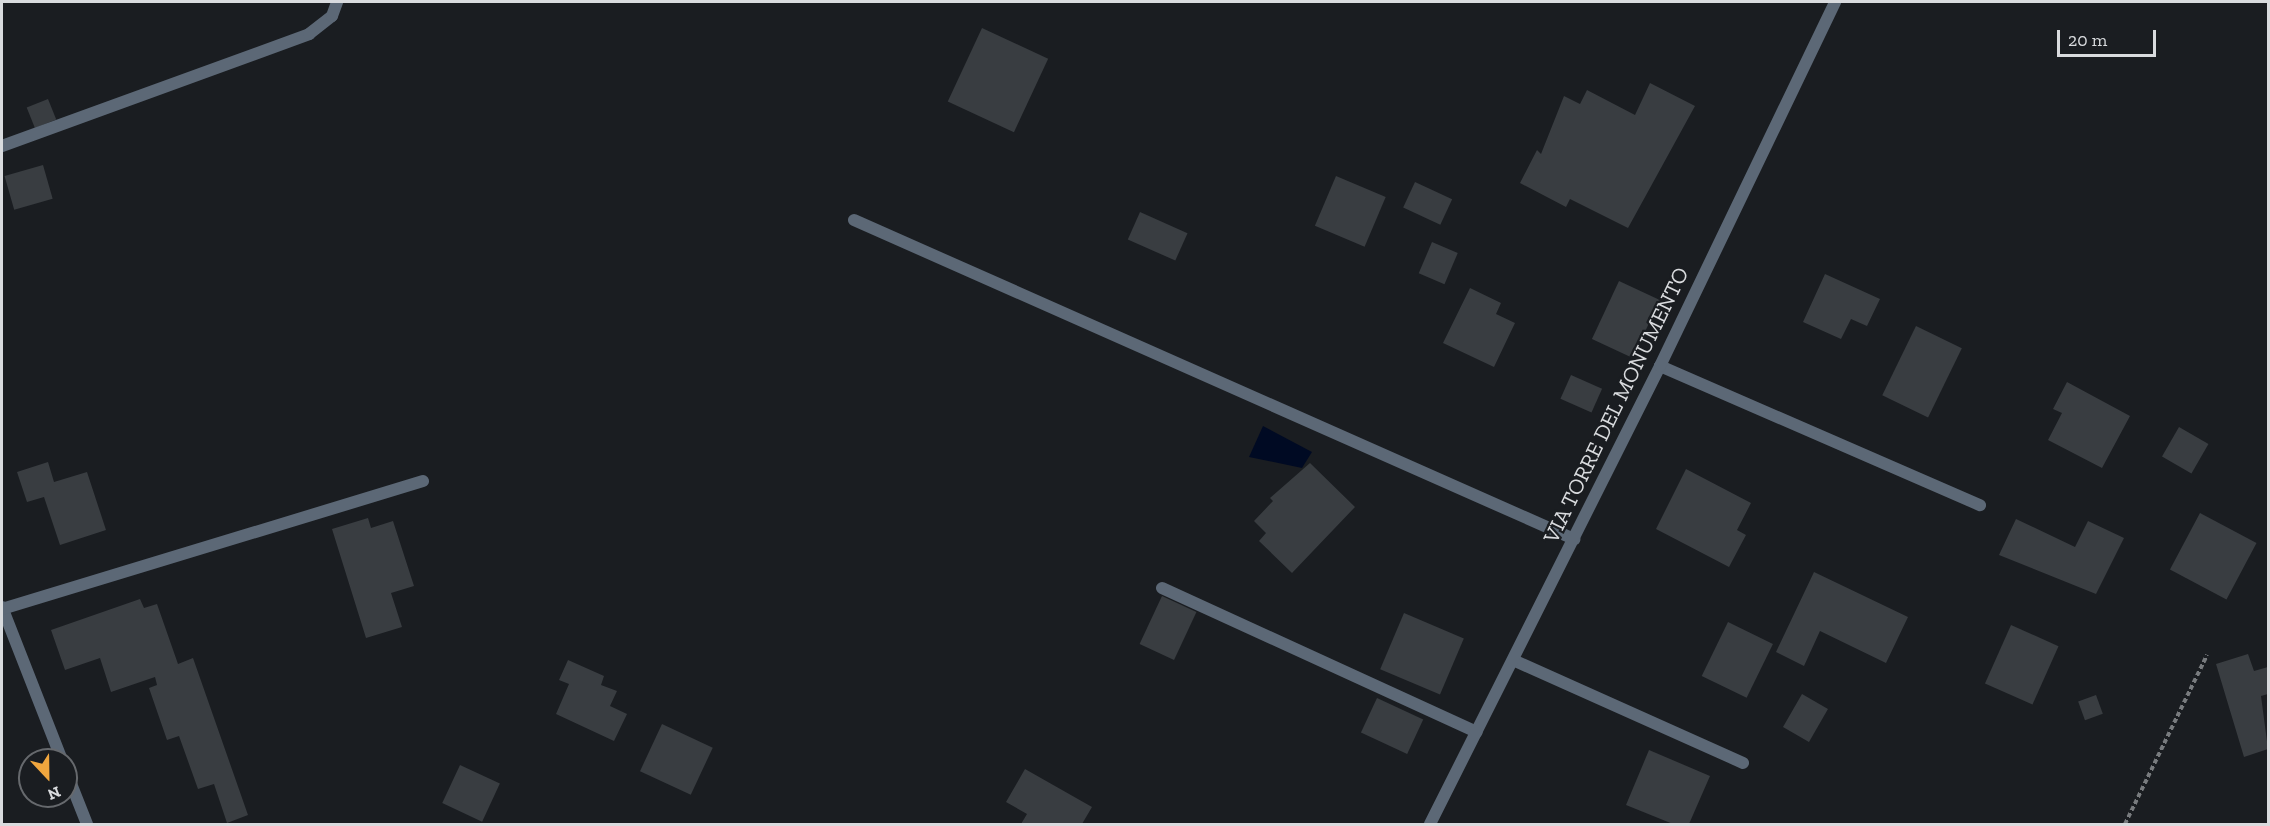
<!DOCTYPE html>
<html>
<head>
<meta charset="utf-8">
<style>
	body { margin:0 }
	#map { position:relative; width:2270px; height:826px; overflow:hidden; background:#1a1d21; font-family:"Zilla Slab",serif }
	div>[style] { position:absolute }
	.water>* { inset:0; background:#000a23 }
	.building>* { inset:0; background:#393d41; transform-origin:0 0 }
	.path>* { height:4px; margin-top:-2px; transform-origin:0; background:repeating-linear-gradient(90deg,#787b7e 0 4.5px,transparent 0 7.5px) }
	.street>* { height:12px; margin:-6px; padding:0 6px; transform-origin:6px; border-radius:6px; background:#5c6876 }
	span { translate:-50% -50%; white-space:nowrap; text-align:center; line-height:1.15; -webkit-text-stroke:4.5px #1a1d21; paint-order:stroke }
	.street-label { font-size:22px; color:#d9dbde }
	.frame { position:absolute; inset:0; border:3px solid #d9dbde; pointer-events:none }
	.north { position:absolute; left:18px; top:748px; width:60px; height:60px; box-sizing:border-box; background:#1a1d21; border:2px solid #66696d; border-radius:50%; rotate:158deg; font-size:16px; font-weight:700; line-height:24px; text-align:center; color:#d9dbde }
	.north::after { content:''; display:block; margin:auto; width:21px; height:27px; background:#f0a63e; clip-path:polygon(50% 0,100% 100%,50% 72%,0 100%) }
	.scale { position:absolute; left:2057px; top:30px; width:99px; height:27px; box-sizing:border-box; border:3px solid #d9dbde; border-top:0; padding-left:8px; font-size:18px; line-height:21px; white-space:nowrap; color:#d9dbde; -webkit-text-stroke:4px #1a1d21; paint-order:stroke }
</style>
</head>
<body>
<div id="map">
	<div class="water">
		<div style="clip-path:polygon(1263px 426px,1312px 452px,1302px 468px,1249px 457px)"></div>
	</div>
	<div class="building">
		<div style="left:982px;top:28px;width:73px;height:81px;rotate:25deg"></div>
		<div style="clip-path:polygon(1650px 83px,1695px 106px,1628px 228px,1570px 199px,1566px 207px,1520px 183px,1537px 150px,1541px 154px,1564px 96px,1580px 104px,1587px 90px,1635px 115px)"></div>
		<div style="left:48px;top:99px;width:22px;height:23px;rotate:68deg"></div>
		<div style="left:43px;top:165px;width:35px;height:40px;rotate:74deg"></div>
		<div style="left:1336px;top:176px;width:54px;height:54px;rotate:23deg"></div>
		<div style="left:1415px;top:182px;width:41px;height:28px;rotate:25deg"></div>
		<div style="left:1140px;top:212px;width:52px;height:30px;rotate:24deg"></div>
		<div style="left:1432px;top:242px;width:28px;height:34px;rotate:23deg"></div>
		<div style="clip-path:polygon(1825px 274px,1880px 299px,1867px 326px,1851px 319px,1841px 339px,1803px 322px)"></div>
		<div style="left:1619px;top:281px;width:45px;height:64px;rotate:25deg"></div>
		<div style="clip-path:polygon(1470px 288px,1501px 303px,1496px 314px,1515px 323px,1494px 367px,1443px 343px)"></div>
		<div style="left:1916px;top:326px;width:51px;height:77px;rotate:26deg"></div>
		<div style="left:1571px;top:375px;width:34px;height:26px;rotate:24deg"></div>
		<div style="clip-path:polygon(2067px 382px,2130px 416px,2102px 468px,2048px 440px,2062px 413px,2053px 409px)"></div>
		<div style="left:2179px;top:427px;width:34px;height:34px;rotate:30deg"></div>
		<div style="clip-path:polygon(48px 462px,54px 482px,87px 472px,106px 530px,60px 545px,44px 497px,27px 502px,17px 472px)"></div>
		<div style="clip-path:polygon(1310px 463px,1355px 507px,1292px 573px,1259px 541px,1266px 533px,1254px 521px,1273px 501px,1270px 498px)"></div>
		<div style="clip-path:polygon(1686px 469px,1751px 503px,1737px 530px,1746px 535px,1729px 567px,1656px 529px)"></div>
		<div style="left:2200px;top:513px;width:64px;height:64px;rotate:28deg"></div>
		<div style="clip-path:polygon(368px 518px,371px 528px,393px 521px,414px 586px,391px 593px,402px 627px,366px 638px,332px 529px)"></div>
		<div style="clip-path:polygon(2016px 519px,2075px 547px,2088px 521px,2124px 538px,2096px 594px,1999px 555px)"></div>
		<div style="clip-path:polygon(1814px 572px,1908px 617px,1886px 663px,1820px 631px,1804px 666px,1776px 652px)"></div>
		<div style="left:1162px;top:596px;width:38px;height:53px;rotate:25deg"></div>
		<div style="clip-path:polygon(140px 599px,144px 608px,157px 604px,178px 664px,193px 658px,248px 815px,227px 823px,214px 784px,198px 789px,179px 736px,167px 740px,149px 688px,157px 685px,155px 677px,111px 692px,100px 658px,65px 670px,51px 630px)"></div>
		<div style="left:1404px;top:613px;width:65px;height:61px;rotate:23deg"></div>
		<div style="left:1728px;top:622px;width:50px;height:60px;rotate:26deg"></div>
		<div style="left:2011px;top:625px;width:52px;height:64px;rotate:24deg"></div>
		<div style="clip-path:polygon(2248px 654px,2254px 671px,2268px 667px,2268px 694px,2261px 696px,2268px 749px,2244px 757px,2216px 664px)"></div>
		<div style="clip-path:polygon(568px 660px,604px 676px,601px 685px,617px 691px,610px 706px,627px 714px,614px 741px,556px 714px,569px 684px,559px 680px)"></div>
		<div style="left:1802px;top:694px;width:30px;height:38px;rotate:30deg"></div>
		<div style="left:2096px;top:695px;width:20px;height:19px;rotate:70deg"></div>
		<div style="left:1377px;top:698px;width:51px;height:38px;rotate:25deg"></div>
		<div style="left:662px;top:724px;width:56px;height:52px;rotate:25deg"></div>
		<div style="clip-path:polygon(1649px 750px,1710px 776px,1689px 824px,1673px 824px,1626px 805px)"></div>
		<div style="left:460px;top:765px;width:44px;height:42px;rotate:25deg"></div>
		<div style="clip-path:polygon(1025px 769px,1092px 807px,1082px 824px,1021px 824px,1027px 814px,1006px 802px)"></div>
	</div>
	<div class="path">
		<div style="left:2125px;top:824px;width:188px;rotate:-64.1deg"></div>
	</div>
	<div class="street">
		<div style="left:2px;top:146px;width:327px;rotate:-20deg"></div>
		<div style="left:309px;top:34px;width:29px;rotate:-38deg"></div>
		<div style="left:332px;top:16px;width:15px;rotate:-70deg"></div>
		<div style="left:854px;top:220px;width:788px;rotate:23.9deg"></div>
		<div style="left:1660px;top:366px;width:349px;rotate:23.5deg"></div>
		<div style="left:1162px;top:588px;width:346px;rotate:24.6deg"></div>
		<div style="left:2px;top:607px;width:164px;rotate:68.6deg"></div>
		<div style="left:2px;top:609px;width:440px;rotate:-16.9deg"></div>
		<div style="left:1513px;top:660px;width:252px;rotate:24.1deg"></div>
		<div style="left:66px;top:771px;width:57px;rotate:68.4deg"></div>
		<div style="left:1430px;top:824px;width:513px;rotate:-63.33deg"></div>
		<div style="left:1660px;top:366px;width:404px;rotate:-64.3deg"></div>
	</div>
	<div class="street-label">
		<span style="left:1616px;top:405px;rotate:-64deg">VIA TORRE DEL MONUMENTO</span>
	</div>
	<div class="frame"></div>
	<div class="north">N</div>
	<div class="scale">20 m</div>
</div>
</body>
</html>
